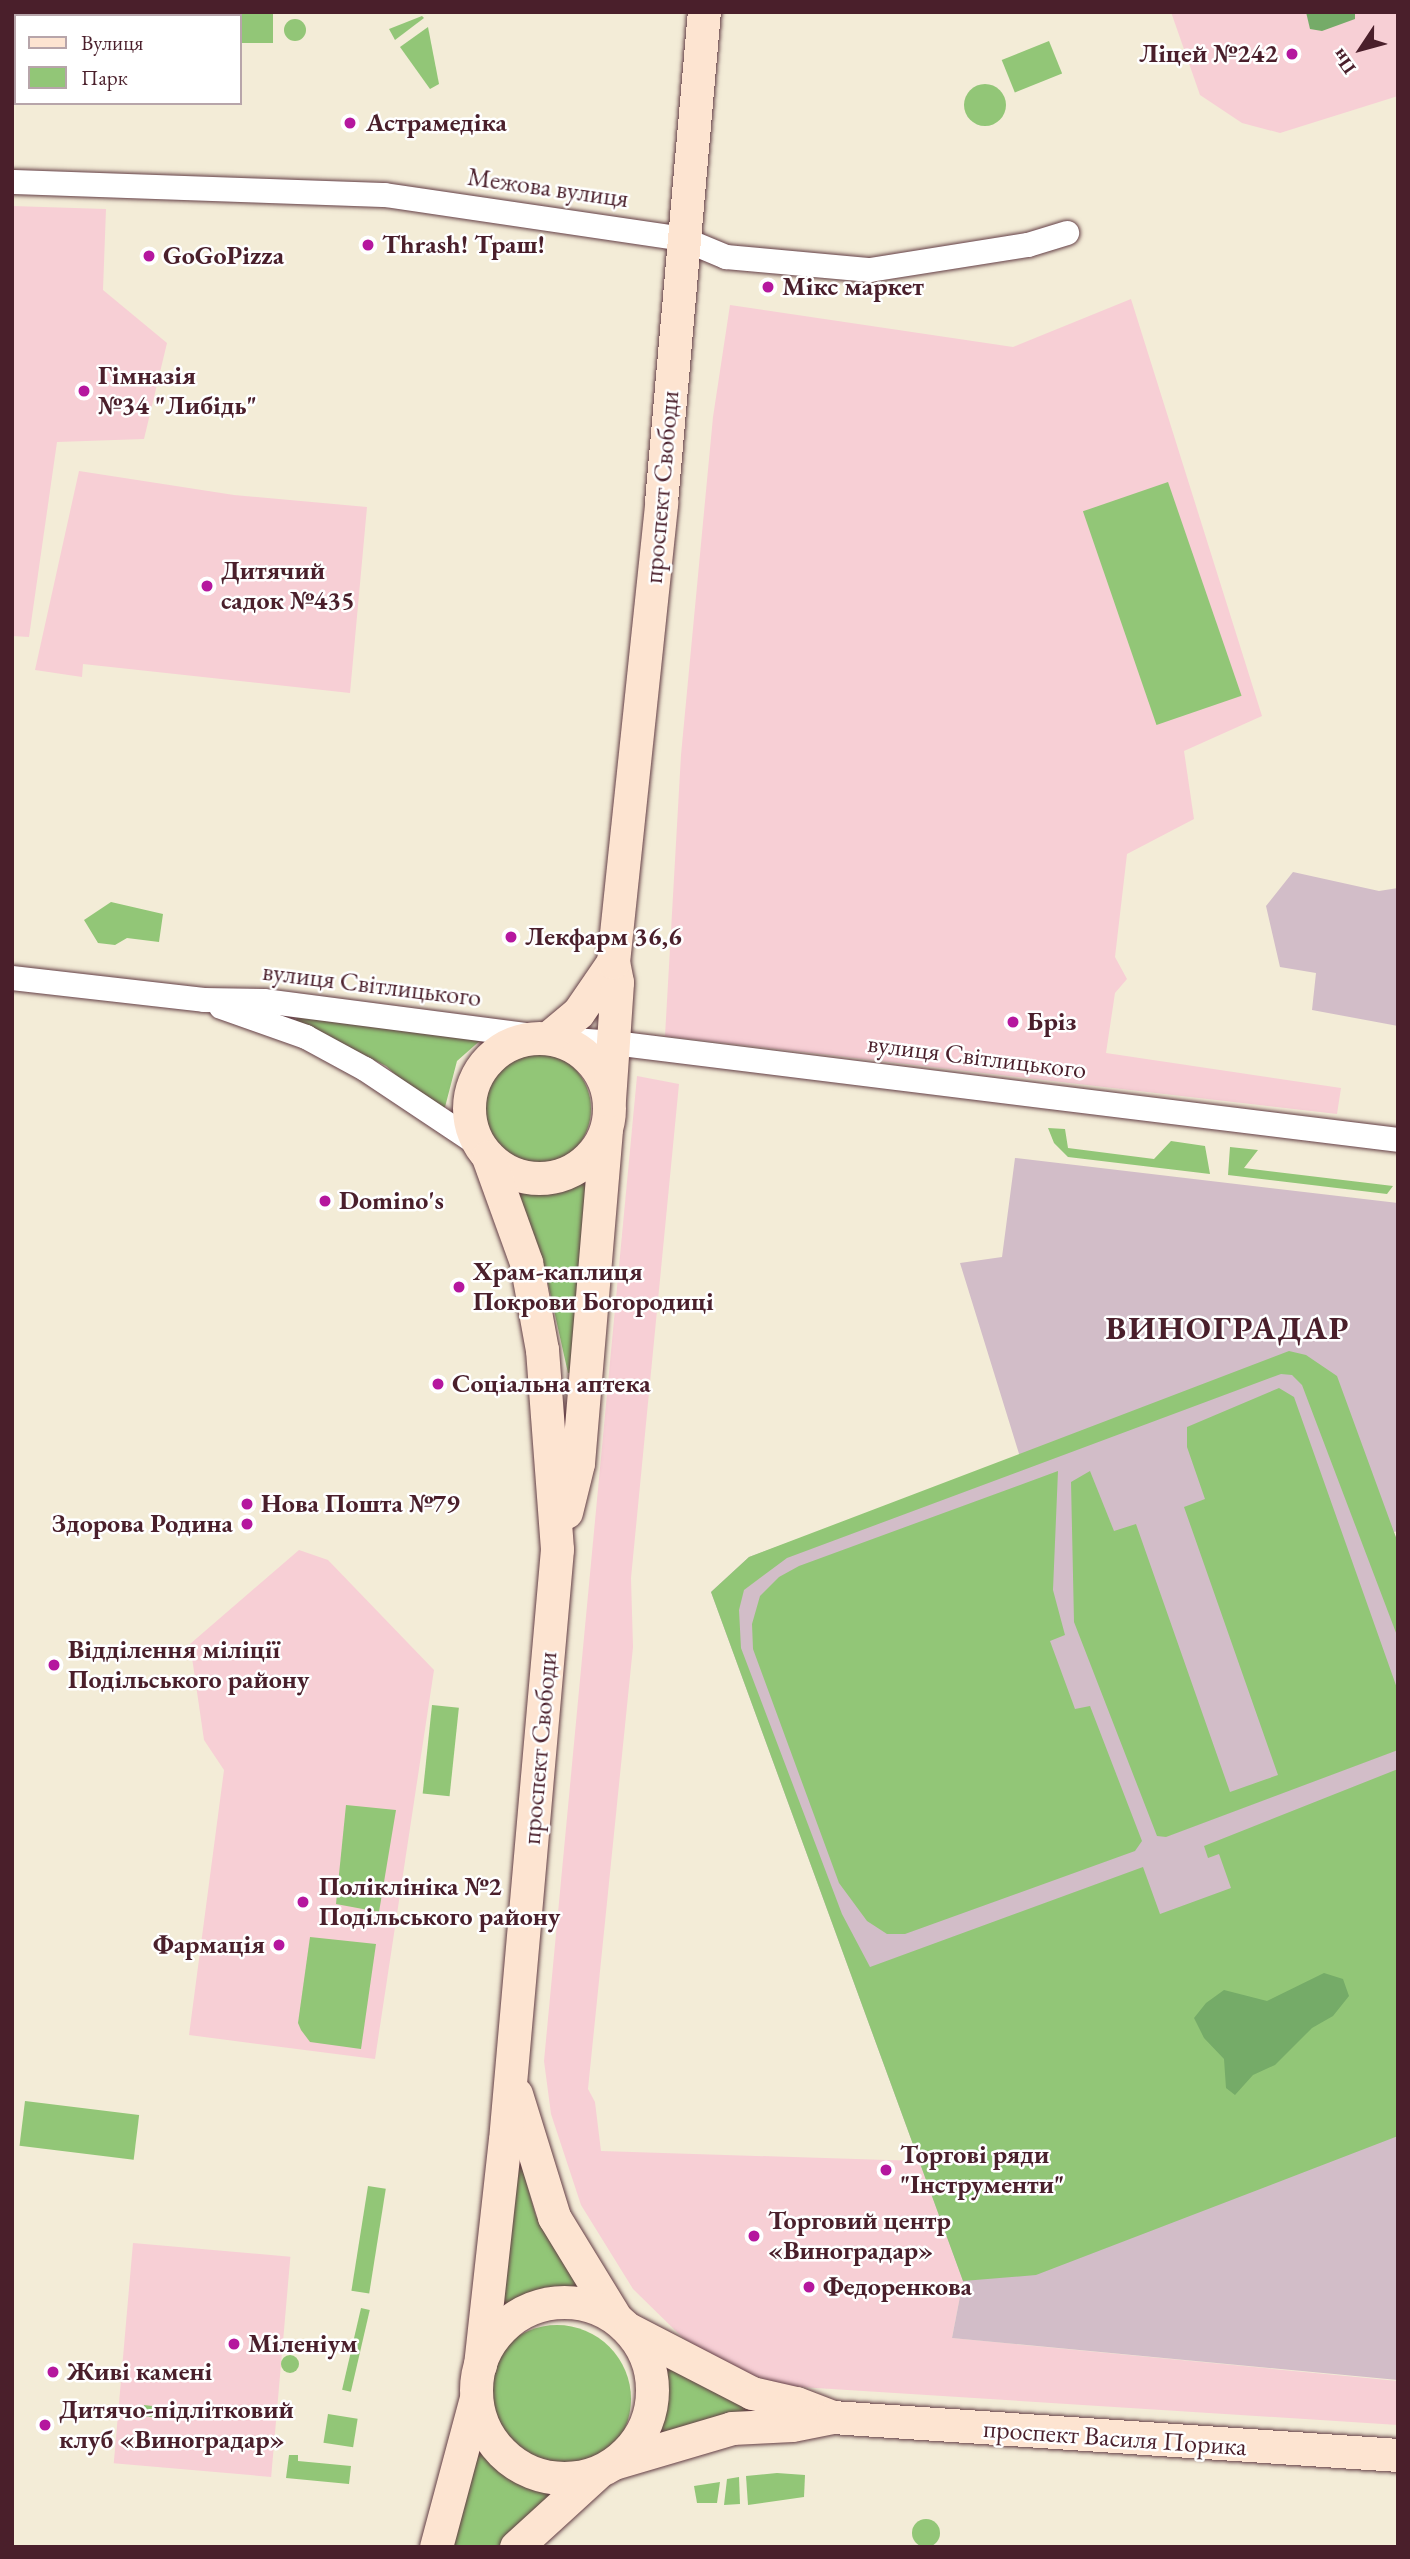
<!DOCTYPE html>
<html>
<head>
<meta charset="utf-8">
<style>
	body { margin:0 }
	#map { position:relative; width:1410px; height:2559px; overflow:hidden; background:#f3ecd7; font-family:"EB Garamond",serif }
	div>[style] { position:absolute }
	.built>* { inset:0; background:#f7cfd5; transform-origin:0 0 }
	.industrial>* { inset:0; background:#d2bdc8 }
	.green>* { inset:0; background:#92c677; transform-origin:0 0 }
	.round { border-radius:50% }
	.forest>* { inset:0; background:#75ab68 }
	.roads { filter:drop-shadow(0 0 2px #633e45) drop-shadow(0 0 2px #633e45) }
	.street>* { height:24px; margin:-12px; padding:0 12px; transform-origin:12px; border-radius:12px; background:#fff }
	.secondary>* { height:33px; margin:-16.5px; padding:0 16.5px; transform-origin:16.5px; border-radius:16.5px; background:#fde4d1 }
	.secondary>.ring { margin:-16.5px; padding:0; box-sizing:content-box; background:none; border:33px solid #fde4d1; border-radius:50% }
	.dots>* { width:19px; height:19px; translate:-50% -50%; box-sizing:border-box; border:4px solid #fff; border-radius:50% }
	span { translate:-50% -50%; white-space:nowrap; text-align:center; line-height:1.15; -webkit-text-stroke:5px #fff; paint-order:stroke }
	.poi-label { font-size:26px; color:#4a1f2b; font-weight:700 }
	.right { translate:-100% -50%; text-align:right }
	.left { translate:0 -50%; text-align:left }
	.street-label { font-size:26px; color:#4a1f2b }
	.district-label { font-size:33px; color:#4a1f2b; font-weight:700; letter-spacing:2px }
	.frame { position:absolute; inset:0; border:14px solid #4a1f2b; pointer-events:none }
	.legend { position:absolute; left:14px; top:14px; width:228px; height:91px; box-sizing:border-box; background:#fff; border:2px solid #b7a5aa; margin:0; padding:9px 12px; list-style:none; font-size:21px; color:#4a1f2b }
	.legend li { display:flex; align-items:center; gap:14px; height:35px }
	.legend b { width:35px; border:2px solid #b7a5aa }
	.north { position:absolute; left:1326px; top:14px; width:70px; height:70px; -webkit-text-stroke:5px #fff; paint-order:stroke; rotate:234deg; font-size:19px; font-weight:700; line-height:28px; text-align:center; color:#4a1f2b }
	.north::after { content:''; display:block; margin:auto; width:24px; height:32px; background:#4a1f2b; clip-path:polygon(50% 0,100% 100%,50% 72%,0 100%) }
</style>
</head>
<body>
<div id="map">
	<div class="built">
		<div style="clip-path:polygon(1171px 12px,1398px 12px,1398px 96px,1280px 133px,1242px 123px,1200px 95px)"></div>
		<div style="clip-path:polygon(12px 206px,106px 209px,103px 290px,167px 343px,144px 439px,57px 442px,29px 637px,12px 636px)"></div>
		<div style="clip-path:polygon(1131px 299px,1262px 716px,1184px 751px,1194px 819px,1127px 854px,1115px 957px,1127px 979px,1115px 993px,1106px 1053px,1341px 1088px,1337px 1114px,665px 1036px,681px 755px,713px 417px,730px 305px,1013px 347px)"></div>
		<div style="clip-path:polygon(79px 471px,234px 495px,367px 507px,350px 693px,83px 664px,82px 677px,35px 670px)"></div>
		<div style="clip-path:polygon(637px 1076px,679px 1084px,631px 1578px,633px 1647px,588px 2089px,595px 2102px,601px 2151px,919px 2161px,963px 2281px,952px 2338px,1398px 2381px,1398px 2425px,784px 2386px,729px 2367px,683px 2338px,633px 2289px,581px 2205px,551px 2114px,544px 2061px)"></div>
		<div style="clip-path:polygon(299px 1550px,328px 1560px,434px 1670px,375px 2059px,189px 2035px,224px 1770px,204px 1740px,190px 1644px)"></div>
		<div style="left:133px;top:2243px;width:158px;height:221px;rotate:5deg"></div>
	</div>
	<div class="industrial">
		<div style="clip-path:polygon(1293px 872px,1379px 891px,1398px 888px,1398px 1026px,1312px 1010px,1316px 973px,1280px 967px,1266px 906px)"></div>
		<div style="clip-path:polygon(1015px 1158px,1398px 1203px,1398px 1531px,1394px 1532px,1398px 1543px,1398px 2380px,952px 2338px,963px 2281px,711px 1592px,749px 1557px,1020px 1457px,960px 1263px,1002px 1257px)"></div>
	</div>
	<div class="green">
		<div style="clip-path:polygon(143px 12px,273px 12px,273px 43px,240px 43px,240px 16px)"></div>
		<div style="clip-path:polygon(422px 16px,424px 18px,395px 40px,389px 29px)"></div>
		<div class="round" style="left:284px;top:19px;width:22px;height:22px"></div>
		<div style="clip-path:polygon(428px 27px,439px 84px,430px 89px,400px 47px)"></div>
		<div style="left:1049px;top:41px;width:35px;height:51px;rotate:68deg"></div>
		<div class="round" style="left:964px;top:84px;width:42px;height:42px"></div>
		<div style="left:1168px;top:482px;width:226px;height:90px;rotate:71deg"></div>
		<div style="clip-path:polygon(111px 902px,163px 914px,159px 942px,127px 938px,115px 945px,98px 943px,84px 920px)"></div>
		<div style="clip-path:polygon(298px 1012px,483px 1038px,457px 1061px,445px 1107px,438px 1113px,386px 1066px,296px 1021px)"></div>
		<div class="round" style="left:475px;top:1051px;width:116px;height:116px"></div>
		<div style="clip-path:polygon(1048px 1128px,1065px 1129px,1068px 1148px,1154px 1159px,1171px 1141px,1205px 1146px,1210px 1174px,1068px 1157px,1054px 1143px)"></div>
		<div style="clip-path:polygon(1230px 1147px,1258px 1150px,1244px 1168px,1393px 1186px,1387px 1194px,1228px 1175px)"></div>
		<div style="clip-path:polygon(591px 1172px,578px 1372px,568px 1373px,547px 1279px,507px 1188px,534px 1193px,556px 1191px)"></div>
		<div style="clip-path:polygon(1289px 1351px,1306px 1355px,1337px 1376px,1398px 1543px,1398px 1638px,1302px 1385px,1292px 1375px,1281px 1374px,787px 1558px,744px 1590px,739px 1610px,741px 1648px,842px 1914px,870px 1967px,1143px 1867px,1160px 1914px,1231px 1888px,1219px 1854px,1208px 1858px,1204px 1846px,1398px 1769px,1398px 2136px,1036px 2275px,963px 2281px,711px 1592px,749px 1557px)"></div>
		<div style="clip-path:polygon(1279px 1388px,1294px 1397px,1398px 1691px,1398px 1750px,1166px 1837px,1157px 1836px,1074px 1622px,1071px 1482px,1090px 1471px,1114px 1531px,1136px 1524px,1230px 1792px,1278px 1775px,1184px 1507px,1205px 1499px,1187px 1447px,1187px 1427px)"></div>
		<div style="clip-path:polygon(1058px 1471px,1053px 1590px,1065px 1635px,1050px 1641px,1075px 1709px,1090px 1706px,1142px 1841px,1135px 1851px,905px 1934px,887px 1934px,867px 1921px,839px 1883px,753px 1649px,752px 1624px,760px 1596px,779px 1577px,799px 1566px)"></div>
		<div style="left:432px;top:1705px;width:27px;height:89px;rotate:6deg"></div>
		<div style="clip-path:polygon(346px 1805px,396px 1810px,379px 1912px,336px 1904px)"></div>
		<div style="clip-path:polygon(310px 1937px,376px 1944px,361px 2049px,310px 2042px,301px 2030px,298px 2023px)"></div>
		<div style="left:25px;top:2101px;width:115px;height:45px;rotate:7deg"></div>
		<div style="clip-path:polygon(513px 2136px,536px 2216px,578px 2286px,576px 2292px,530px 2297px,498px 2318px)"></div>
		<div style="left:368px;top:2186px;width:18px;height:106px;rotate:9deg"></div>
		<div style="left:361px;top:2308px;width:9px;height:84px;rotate:13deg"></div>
		<div class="round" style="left:483px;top:2325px;width:148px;height:148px"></div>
		<div class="round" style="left:281px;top:2355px;width:18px;height:18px"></div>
		<div style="clip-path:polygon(662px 2360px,773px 2407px,643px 2446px,660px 2423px,665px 2399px)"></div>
		<div style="left:144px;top:2405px;width:25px;height:11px;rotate:7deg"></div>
		<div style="left:328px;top:2414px;width:30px;height:29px;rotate:9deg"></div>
		<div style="clip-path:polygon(474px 2431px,485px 2452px,503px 2469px,534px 2486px,551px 2488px,552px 2496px,500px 2547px,443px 2547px)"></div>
		<div style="clip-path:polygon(289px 2455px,298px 2455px,298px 2461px,351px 2466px,349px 2484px,286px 2478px)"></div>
		<div style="clip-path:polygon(777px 2473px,805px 2475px,804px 2497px,748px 2505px,746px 2476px)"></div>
		<div style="clip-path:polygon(739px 2477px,740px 2504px,724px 2505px,727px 2479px)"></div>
		<div style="clip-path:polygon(720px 2482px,717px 2503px,697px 2503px,694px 2486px)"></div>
		<div class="round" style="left:912px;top:2519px;width:28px;height:28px"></div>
	</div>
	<div class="forest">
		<div style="clip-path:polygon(1306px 12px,1355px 12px,1355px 19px,1322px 31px,1310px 29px)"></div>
		<div style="clip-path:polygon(1324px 1973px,1343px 1979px,1349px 1996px,1333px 2016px,1312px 2028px,1275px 2065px,1253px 2075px,1235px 2095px,1226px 2088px,1224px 2059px,1204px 2038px,1194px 2018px,1206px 2003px,1224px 1990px,1267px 2001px)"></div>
	</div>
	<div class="roads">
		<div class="street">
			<div style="left:12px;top:182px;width:373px;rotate:2deg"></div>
			<div style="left:385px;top:195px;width:301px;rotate:8.4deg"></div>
			<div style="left:683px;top:239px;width:47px;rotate:22.7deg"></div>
			<div style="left:726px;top:257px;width:145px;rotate:5.2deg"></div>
			<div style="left:870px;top:270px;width:160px;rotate:-9deg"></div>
			<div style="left:1028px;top:245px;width:41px;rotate:-17.1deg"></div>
			<div style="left:12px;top:978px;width:193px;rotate:6.5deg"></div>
			<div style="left:204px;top:1000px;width:60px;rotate:1deg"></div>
			<div style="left:264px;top:1001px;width:271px;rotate:7.4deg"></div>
			<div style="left:221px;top:1007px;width:90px;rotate:19.4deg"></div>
			<div style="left:306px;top:1037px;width:67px;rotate:28.5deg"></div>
			<div style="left:365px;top:1069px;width:137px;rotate:33.7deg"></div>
			<div style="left:548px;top:1038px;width:66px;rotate:4.3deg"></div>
			<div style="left:614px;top:1043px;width:790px;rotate:7.05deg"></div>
		</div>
		<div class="secondary">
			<div class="ring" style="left:469px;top:1038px;width:107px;height:107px"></div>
			<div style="left:548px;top:1038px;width:39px;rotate:-40deg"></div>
			<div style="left:578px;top:1013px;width:62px;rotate:-55.5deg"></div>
			<div style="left:609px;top:1100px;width:118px;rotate:-86.1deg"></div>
			<div style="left:617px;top:982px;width:20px;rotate:-101deg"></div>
			<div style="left:613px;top:962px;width:462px;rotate:-84deg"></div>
			<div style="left:661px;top:502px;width:492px;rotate:-85deg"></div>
			<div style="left:566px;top:1512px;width:50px;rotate:-76.2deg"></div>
			<div style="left:578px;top:1463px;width:333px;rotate:-85.2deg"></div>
			<div style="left:516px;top:2094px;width:129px;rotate:72.8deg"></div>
			<div style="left:554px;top:2217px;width:117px;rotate:58.6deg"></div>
			<div class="ring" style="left:476px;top:2302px;width:143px;height:143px"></div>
			<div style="left:630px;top:2330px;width:137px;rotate:27.3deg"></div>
			<div style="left:752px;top:2393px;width:45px;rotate:12.8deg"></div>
			<div style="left:796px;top:2403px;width:39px;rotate:21deg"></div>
			<div style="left:480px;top:2365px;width:226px;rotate:-83.7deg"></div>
			<div style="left:505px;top:2140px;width:593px;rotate:-84.97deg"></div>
			<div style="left:557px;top:1549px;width:200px;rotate:-94.3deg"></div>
			<div style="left:542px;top:1350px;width:89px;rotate:-100.3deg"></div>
			<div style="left:526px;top:1262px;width:112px;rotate:-109.9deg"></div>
			<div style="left:614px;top:2463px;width:123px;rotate:-16.5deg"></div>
			<div style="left:732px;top:2428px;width:60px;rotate:-2.9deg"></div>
			<div style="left:792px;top:2425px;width:41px;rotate:-11.3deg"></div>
			<div style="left:832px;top:2417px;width:567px;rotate:3.84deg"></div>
			<div style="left:436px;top:2547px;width:154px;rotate:-75deg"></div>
			<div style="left:516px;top:2547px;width:110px;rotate:-42.4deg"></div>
		</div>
	</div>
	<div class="dots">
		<div style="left:1292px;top:54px;background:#b5179e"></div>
		<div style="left:350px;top:123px;background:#b5179e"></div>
		<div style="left:368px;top:245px;background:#b5179e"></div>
		<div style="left:149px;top:256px;background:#b5179e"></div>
		<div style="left:768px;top:287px;background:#b5179e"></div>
		<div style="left:84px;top:391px;background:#b5179e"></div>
		<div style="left:207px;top:586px;background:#b5179e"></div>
		<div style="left:511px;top:937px;background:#b5179e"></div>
		<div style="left:1013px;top:1022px;background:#b5179e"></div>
		<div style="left:325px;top:1201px;background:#b5179e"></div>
		<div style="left:459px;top:1287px;background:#b5179e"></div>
		<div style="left:438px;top:1384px;background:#b5179e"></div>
		<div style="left:247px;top:1504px;background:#b5179e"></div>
		<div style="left:247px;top:1524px;background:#b5179e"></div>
		<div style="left:54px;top:1665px;background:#b5179e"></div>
		<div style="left:303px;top:1902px;background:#b5179e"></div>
		<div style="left:279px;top:1945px;background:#b5179e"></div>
		<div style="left:886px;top:2170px;background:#b5179e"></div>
		<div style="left:754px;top:2236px;background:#b5179e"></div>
		<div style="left:809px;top:2287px;background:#b5179e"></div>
		<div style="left:234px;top:2344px;background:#b5179e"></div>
		<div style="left:53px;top:2372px;background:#b5179e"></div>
		<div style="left:45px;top:2425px;background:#b5179e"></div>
	</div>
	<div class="poi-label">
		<span class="right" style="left:1278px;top:54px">Ліцей №242</span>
		<span class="left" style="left:366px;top:123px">Астрамедіка</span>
		<span class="left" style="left:382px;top:245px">Thrash! Траш!</span>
		<span class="left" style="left:163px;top:256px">GoGoPizza</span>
		<span class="left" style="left:782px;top:287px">Мікс маркет</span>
		<span class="left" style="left:98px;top:391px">Гімназія<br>№34 "Либідь"</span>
		<span class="left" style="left:221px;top:586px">Дитячий<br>садок №435</span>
		<span class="left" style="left:525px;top:937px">Лекфарм 36,6</span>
		<span class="left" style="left:1027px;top:1022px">Бріз</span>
		<span class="left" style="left:339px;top:1201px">Domino's</span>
		<span class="left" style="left:473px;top:1287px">Храм-каплиця<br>Покрови Богородиці</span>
		<span class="left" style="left:452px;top:1384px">Соціальна аптека</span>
		<span class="left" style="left:261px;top:1504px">Нова Пошта №79</span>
		<span class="right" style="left:233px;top:1524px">Здорова Родина</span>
		<span class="left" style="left:68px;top:1665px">Відділення міліції<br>Подільського району</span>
		<span class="left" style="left:319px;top:1902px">Поліклініка №2<br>Подільського району</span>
		<span class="right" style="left:265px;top:1945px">Фармація</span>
		<span class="left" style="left:900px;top:2170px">Торгові ряди<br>"Інструменти"</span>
		<span class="left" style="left:768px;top:2236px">Торговий центр<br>«Виноградар»</span>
		<span class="left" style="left:823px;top:2287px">Федоренкова</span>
		<span class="left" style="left:248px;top:2344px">Міленіум</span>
		<span class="left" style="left:67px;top:2372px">Живі камені</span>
		<span class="left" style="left:59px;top:2425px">Дитячо-підлітковий<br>клуб «Виноградар»</span>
	</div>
	<div class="street-label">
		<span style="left:548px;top:188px;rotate:8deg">Межова вулиця</span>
		<span style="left:662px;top:487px;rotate:-85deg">проспект Свободи</span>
		<span style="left:372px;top:985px;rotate:7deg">вулиця Світлицького</span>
		<span style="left:977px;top:1057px;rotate:7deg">вулиця Світлицького</span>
		<span style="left:540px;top:1748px;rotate:-85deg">проспект Свободи</span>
		<span style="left:1115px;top:2438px;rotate:4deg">проспект Василя Порика</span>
	</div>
	<div class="district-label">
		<span style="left:1228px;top:1328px">ВИНОГРАДАР</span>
	</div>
	<div class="frame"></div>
	<ul class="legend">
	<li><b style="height:9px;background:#fde4d1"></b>Вулиця</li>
	<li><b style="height:19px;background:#92c677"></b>Парк</li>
	</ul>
	<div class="north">Пн</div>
</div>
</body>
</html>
